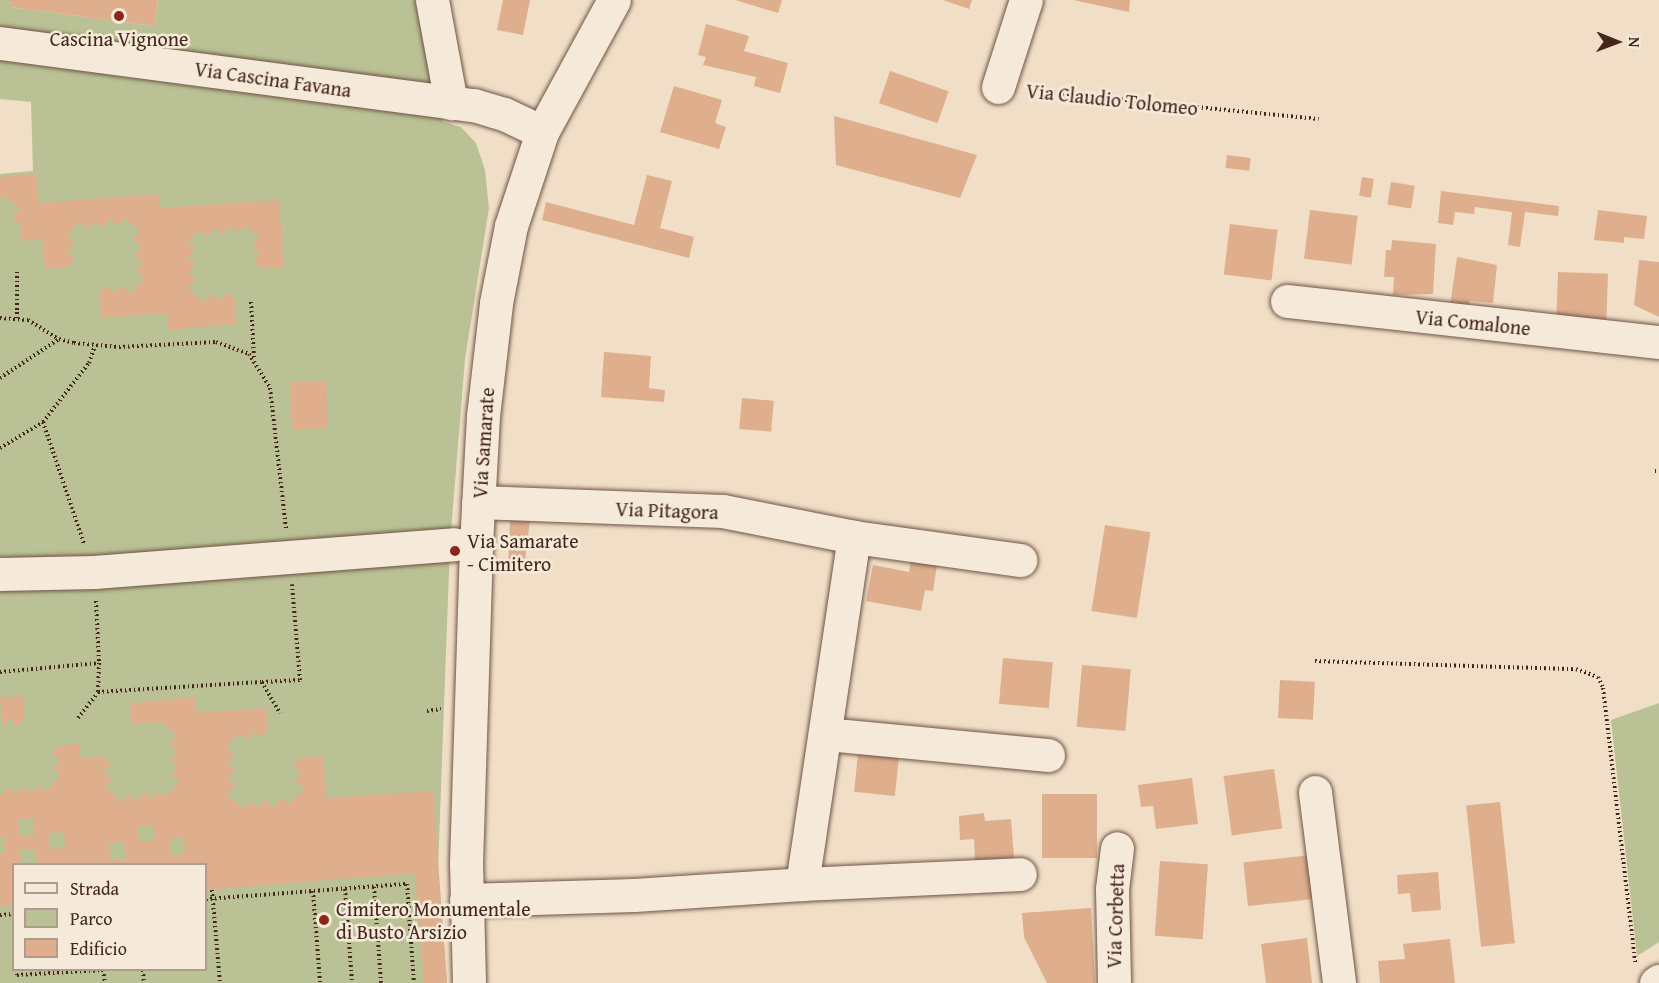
<!DOCTYPE html>
<html>
<head>
<meta charset="utf-8">
<style>
	body { margin:0 }
	#map { position:relative; width:1659px; height:983px; overflow:hidden; background:#f0dfc6; font-family:"Gentium Book Plus",serif }
	div>[style] { position:absolute }
	.green>* { inset:0; background:#bac295 }
	.building>* { inset:0; background:#deae8d; transform-origin:0 0 }
	.path>* { height:4px; margin-top:-2px; transform-origin:0; background:repeating-linear-gradient(90deg,#45261b 0 1.5px,transparent 0 4.5px) }
	.roads { filter:drop-shadow(0 0 2px #705446) drop-shadow(0 0 2px #705446) }
	.minor>* { height:33px; margin:-16.5px; padding:0 16.5px; transform-origin:16.5px; border-radius:16.5px; background:#f5eada }
	.dots>* { width:16px; height:16px; translate:-50% -50%; box-sizing:border-box; border:3px solid #f5eada; border-radius:50% }
	span { translate:-50% -50%; white-space:nowrap; text-align:center; line-height:1.15; -webkit-text-stroke:5px #f5eada; paint-order:stroke }
	.poi-label { font-size:20px; color:#45261b }
	.left { translate:0 -50%; text-align:left }
	.street-label { font-size:20px; color:#45261b }
	.legend { position:absolute; left:12px; top:863px; width:195px; height:108px; box-sizing:border-box; background:#f5eada; border:2px solid #af9c8e; margin:0; padding:8px 10px; list-style:none; font-size:18px; color:#45261b }
	.legend li { display:flex; align-items:center; gap:12px; height:30px }
	.legend b { width:30px; border:2px solid #af9c8e }
	.north { position:absolute; left:1587px; top:12px; width:60px; height:60px; -webkit-text-stroke:4px #f5eada; paint-order:stroke; rotate:91deg; font-size:16px; font-weight:700; line-height:24px; text-align:center; color:#45261b }
	.north::after { content:''; display:block; margin:auto; width:21px; height:27px; background:#45261b; clip-path:polygon(50% 0,100% 100%,50% 72%,0 100%) }
</style>
</head>
<body>
<div id="map">
	<div class="green">
		<div style="clip-path:polygon(0 0,11px 0,10px 7px,155px 26px,158px 0,416px 0,435px 88px,0 27px)"></div>
		<div style="clip-path:polygon(evenodd,0 57px,443px 115px,443px 122px,461px 127px,476px 143px,485px 170px,489px 208px,465px 359px,450px 544px,438px 870px,447px 983px,0 983px,0 174px,33px 171px,31px 102px,0 99px,0 57px,14px 864px,206px 864px,206px 970px,14px 970px,14px 864px)"></div>
		<div style="clip-path:polygon(1659px 703px,1659px 942px,1637px 956px,1611px 720px)"></div>
	</div>
	<div class="building">
		<div style="clip-path:polygon(11px 0,158px 0,155px 26px,10px 7px)"></div>
		<div style="clip-path:polygon(503px 0,530px 0,523px 35px,497px 30px)"></div>
		<div style="clip-path:polygon(735px 0,782px 0,778px 13px)"></div>
		<div style="clip-path:polygon(943px 0,972px 0,969px 9px)"></div>
		<div style="clip-path:polygon(1073px 0,1130px 0,1129px 12px)"></div>
		<div style="clip-path:polygon(706px 24px,749px 36px,744px 51px,788px 63px,780px 93px,754px 86px,756px 77px,703px 65px,706px 57px,698px 55px)"></div>
		<div style="left:890px;top:71px;width:62px;height:34px;rotate:19deg"></div>
		<div style="clip-path:polygon(674px 86px,722px 100px,715px 123px,726px 127px,719px 149px,660px 132px)"></div>
		<div style="clip-path:polygon(834px 116px,977px 155px,960px 198px,836px 165px)"></div>
		<div style="left:1227px;top:155px;width:24px;height:13px;rotate:7deg"></div>
		<div style="clip-path:polygon(36px 174px,39px 203px,158px 194px,160px 208px,279px 200px,284px 267px,262px 269px,253px 262px,260px 253px,252px 246px,259px 237px,245px 225px,238px 233px,230px 226px,223px 234px,215px 228px,207px 237px,199px 230px,188px 243px,195px 249px,188px 258px,195px 265px,188px 273px,196px 280px,188px 288px,204px 302px,212px 294px,219px 301px,227px 292px,234px 299px,236px 324px,168px 330px,167px 313px,101px 318px,99px 295px,106px 286px,115px 293px,122px 285px,131px 294px,144px 278px,136px 271px,143px 262px,134px 255px,141px 248px,133px 240px,140px 231px,125px 218px,117px 226px,110px 219px,102px 228px,94px 221px,87px 229px,79px 222px,67px 236px,75px 243px,67px 252px,75px 259px,67px 267px,45px 269px,42px 239px,21px 241px,20px 225px,12px 218px,20px 210px,3px 195px,0 199px,0 177px)"></div>
		<div style="clip-path:polygon(647px 175px,672px 181px,660px 228px,694px 237px,689px 258px,542px 220px,546px 202px,634px 225px)"></div>
		<div style="left:1362px;top:177px;width:12px;height:19px;rotate:9deg"></div>
		<div style="left:1391px;top:182px;width:24px;height:23px;rotate:9deg"></div>
		<div style="clip-path:polygon(1441px 191px,1559px 206px,1558px 216px,1525px 212px,1520px 247px,1508px 245px,1512px 212px,1475px 207px,1474px 214px,1455px 212px,1453px 225px,1438px 223px)"></div>
		<div style="left:1310px;top:210px;width:48px;height:49px;rotate:7deg"></div>
		<div style="clip-path:polygon(1598px 210px,1647px 216px,1644px 239px,1624px 237px,1624px 243px,1594px 240px)"></div>
		<div style="left:1230px;top:224px;width:48px;height:51px;rotate:7deg"></div>
		<div style="clip-path:polygon(1392px 240px,1436px 244px,1433px 294px,1393px 295px,1394px 277px,1384px 277px,1386px 250px,1391px 250px)"></div>
		<div style="clip-path:polygon(1457px 257px,1497px 265px,1493px 303px,1470px 301px,1469px 308px,1450px 306px)"></div>
		<div style="clip-path:polygon(1639px 260px,1659px 262px,1659px 317px,1634px 305px)"></div>
		<div style="left:1558px;top:272px;width:50px;height:46px;rotate:2deg"></div>
		<div style="clip-path:polygon(604px 352px,651px 356px,649px 388px,665px 390px,664px 402px,601px 397px)"></div>
		<div style="left:326px;top:381px;width:47px;height:36px;rotate:88deg"></div>
		<div style="left:742px;top:398px;width:32px;height:31px;rotate:5deg"></div>
		<div style="clip-path:polygon(510px 520px,530px 520px,524px 569px,508px 569px)"></div>
		<div style="left:1105px;top:525px;width:46px;height:87px;rotate:9deg"></div>
		<div style="clip-path:polygon(911px 560px,937px 565px,933px 591px,925px 590px,921px 611px,866px 601px,873px 565px,909px 572px)"></div>
		<div style="left:1003px;top:658px;width:50px;height:46px;rotate:5deg"></div>
		<div style="left:1082px;top:665px;width:49px;height:62px;rotate:5deg"></div>
		<div style="left:1280px;top:680px;width:35px;height:38px;rotate:3deg"></div>
		<div style="clip-path:polygon(24px 696px,25px 717px,18px 726px,10px 719px,3px 727px,0 698px)"></div>
		<div style="clip-path:polygon(evenodd,195px 697px,197px 713px,266px 708px,268px 730px,261px 738px,254px 732px,247px 740px,238px 733px,226px 748px,235px 755px,227px 764px,235px 770px,228px 778px,235px 785px,227px 795px,244px 809px,251px 801px,259px 808px,266px 800px,274px 807px,282px 798px,290px 804px,304px 788px,295px 781px,301px 773px,293px 766px,300px 758px,323px 756px,326px 798px,433px 791px,447px 983px,424px 983px,415px 873px,206px 890px,206px 864px,37px 864px,35px 849px,20px 850px,21px 864px,14px 864px,14px 905px,0 906px,0 853px,5px 852px,4px 836px,0 837px,0 796px,8px 787px,16px 793px,22px 786px,31px 793px,38px 785px,46px 792px,61px 775px,53px 768px,60px 761px,52px 753px,58px 746px,79px 744px,80px 758px,103px 756px,111px 763px,104px 772px,112px 779px,105px 787px,122px 802px,129px 794px,137px 801px,144px 792px,151px 799px,159px 791px,166px 797px,180px 781px,171px 774px,178px 766px,170px 759px,178px 751px,169px 744px,176px 735px,161px 722px,132px 724px,130px 703px,195px 697px,33px 818px,34px 835px,19px 836px,18px 819px,33px 818px,195px 697px,153px 825px,155px 841px,139px 842px,138px 826px,153px 825px,195px 697px,64px 832px,65px 848px,50px 849px,49px 833px,64px 832px,195px 697px,184px 837px,185px 854px,170px 855px,169px 839px,184px 837px,195px 697px,124px 842px,126px 859px,110px 860px,109px 843px,124px 842px)"></div>
		<div style="left:858px;top:754px;width:41px;height:38px;rotate:6deg"></div>
		<div style="left:1274px;top:769px;width:60px;height:51px;rotate:82deg"></div>
		<div style="clip-path:polygon(1192px 778px,1198px 824px,1156px 829px,1153px 806px,1141px 807px,1138px 785px)"></div>
		<div style="left:1042px;top:794px;width:55px;height:64px"></div>
		<div style="left:1500px;top:802px;width:142px;height:34px;rotate:84deg"></div>
		<div style="clip-path:polygon(984px 813px,985px 821px,1011px 819px,1014px 858px,975px 861px,974px 839px,960px 840px,959px 816px)"></div>
		<div style="left:1312px;top:855px;width:44px;height:69px;rotate:84deg"></div>
		<div style="left:1160px;top:861px;width:48px;height:75px;rotate:4deg"></div>
		<div style="clip-path:polygon(1438px 872px,1441px 910px,1412px 912px,1410px 893px,1398px 894px,1397px 875px)"></div>
		<div style="clip-path:polygon(1091px 908px,1095px 983px,1047px 983px,1024px 937px,1022px 913px)"></div>
		<div style="clip-path:polygon(1307px 938px,1312px 983px,1266px 983px,1261px 944px)"></div>
		<div style="clip-path:polygon(1450px 939px,1455px 983px,1380px 983px,1378px 961px,1405px 959px,1403px 944px)"></div>
	</div>
	<div class="path">
		<div style="left:1027px;top:90px;width:293px;rotate:5.7deg"></div>
		<div style="left:17px;top:272px;width:46px;rotate:90deg"></div>
		<div style="left:251px;top:302px;width:56px;rotate:86.9deg"></div>
		<div style="left:0;top:318px;width:28px;rotate:4deg"></div>
		<div style="left:28px;top:320px;width:36px;rotate:32deg"></div>
		<div style="left:59px;top:339px;width:16px;rotate:15deg"></div>
		<div style="left:74px;top:343px;width:45px;rotate:5.1deg"></div>
		<div style="left:119px;top:347px;width:97px;rotate:-3deg"></div>
		<div style="left:216px;top:342px;width:35px;rotate:20deg"></div>
		<div style="left:249px;top:354px;width:40px;rotate:58deg"></div>
		<div style="left:270px;top:388px;width:142px;rotate:83.5deg"></div>
		<div style="left:0;top:378px;width:71px;rotate:-33.5deg"></div>
		<div style="left:43px;top:422px;width:129px;rotate:71.4deg"></div>
		<div style="left:0;top:448px;width:50px;rotate:-31.2deg"></div>
		<div style="left:43px;top:422px;width:75px;rotate:-52.1deg"></div>
		<div style="left:89px;top:363px;width:18px;rotate:-71deg"></div>
		<div style="left:1655px;top:471px;width:4px"></div>
		<div style="left:96px;top:601px;width:62px;rotate:87.2deg"></div>
		<div style="left:1315px;top:661px;width:261px;rotate:1.8deg"></div>
		<div style="left:1576px;top:669px;width:23px;rotate:20deg"></div>
		<div style="left:1598px;top:677px;width:12px;rotate:66deg"></div>
		<div style="left:1603px;top:688px;width:276px;rotate:83.3deg"></div>
		<div style="left:0;top:672px;width:99px;rotate:-5.2deg"></div>
		<div style="left:99px;top:663px;width:29px;rotate:92deg"></div>
		<div style="left:98px;top:692px;width:164px;rotate:-3.5deg"></div>
		<div style="left:262px;top:682px;width:36px;rotate:60deg"></div>
		<div style="left:262px;top:682px;width:38px;rotate:-3deg"></div>
		<div style="left:300px;top:680px;width:96px;rotate:-94.8deg"></div>
		<div style="left:427px;top:711px;width:14px;rotate:-8deg"></div>
		<div style="left:78px;top:718px;width:33px;rotate:-52deg"></div>
		<div style="left:374px;top:887px;width:96px;rotate:85.8deg"></div>
		<div style="left:345px;top:889px;width:94px;rotate:85.7deg"></div>
		<div style="left:212px;top:890px;width:93px;rotate:85.1deg"></div>
		<div style="left:313px;top:891px;width:92px;rotate:85.6deg"></div>
		<div style="left:206px;top:899px;width:202px;rotate:-4.3deg"></div>
		<div style="left:407px;top:884px;width:99px;rotate:86deg"></div>
		<div style="left:0;top:915px;width:14px;rotate:-4deg"></div>
		<div style="left:17px;top:970px;width:5px;rotate:90deg"></div>
		<div style="left:17px;top:975px;width:86px;rotate:-3.3deg"></div>
		<div style="left:103px;top:970px;width:13px;rotate:81deg"></div>
		<div style="left:143px;top:970px;width:13px;rotate:86deg"></div>
	</div>
	<div class="roads">
		<div class="minor">
			<div style="left:432px;top:0;width:105px;rotate:79.5deg"></div>
			<div style="left:0;top:43px;width:478px;rotate:7.5deg"></div>
			<div style="left:474px;top:105px;width:31px;rotate:17deg"></div>
			<div style="left:504px;top:114px;width:42px;rotate:25.3deg"></div>
			<div style="left:998px;top:87px;width:91px;rotate:-72.2deg"></div>
			<div style="left:1287px;top:301px;width:374px;rotate:6.3deg"></div>
			<div style="left:854px;top:537px;width:168px;rotate:7.9deg"></div>
			<div style="left:0;top:574px;width:94px;rotate:-1.2deg"></div>
			<div style="left:94px;top:572px;width:361px;rotate:-4.4deg"></div>
			<div style="left:825px;top:734px;width:224px;rotate:5.4deg"></div>
			<div style="left:1315px;top:792px;width:193px;rotate:82.8deg"></div>
			<div style="left:802px;top:884px;width:218px;rotate:-2.6deg"></div>
			<div style="left:466px;top:900px;width:168px;rotate:-1.7deg"></div>
			<div style="left:634px;top:895px;width:168px;rotate:-3.7deg"></div>
			<div style="left:802px;top:884px;width:351px;rotate:-81.5deg"></div>
			<div style="left:854px;top:537px;width:134px;rotate:-168.8deg"></div>
			<div style="left:723px;top:511px;width:245px;rotate:-177.9deg"></div>
			<div style="left:469px;top:983px;width:119px;rotate:-91.4deg"></div>
			<div style="left:466px;top:864px;width:319px;rotate:-88.2deg"></div>
			<div style="left:476px;top:545px;width:129px;rotate:-86.9deg"></div>
			<div style="left:483px;top:416px;width:114px;rotate:-83.4deg"></div>
			<div style="left:496px;top:303px;width:78px;rotate:-79deg"></div>
			<div style="left:511px;top:226px;width:99px;rotate:-71.7deg"></div>
			<div style="left:542px;top:132px;width:150px;rotate:-61.4deg"></div>
			<div style="left:1114px;top:983px;width:94px;rotate:-91.2deg"></div>
			<div style="left:1112px;top:889px;width:41px;rotate:-83deg"></div>
			<div style="left:1656px;top:983px;width:4px;rotate:-34deg"></div>
		</div>
	</div>
	<div class="dots">
		<div style="left:119px;top:16px;background:#8f2418"></div>
		<div style="left:455px;top:551px;background:#8f2418"></div>
		<div style="left:324px;top:920px;background:#8f2418"></div>
	</div>
	<div class="poi-label">
		<span style="left:119px;top:38px">Cascina Vignone</span>
		<span class="left" style="left:467px;top:552px">Via Samarate<br>- Cimitero</span>
		<span class="left" style="left:336px;top:920px">Cimitero Monumentale<br>di Busto Arsizio</span>
	</div>
	<div class="street-label">
		<span style="left:273px;top:79px;rotate:8deg">Via Cascina Favana</span>
		<span style="left:1112px;top:99px;rotate:6deg">Via Claudio Tolomeo</span>
		<span style="left:1473px;top:322px;rotate:6deg">Via Comalone</span>
		<span style="left:483px;top:443px;rotate:-86deg">Via Samarate</span>
		<span style="left:667px;top:510px;rotate:2deg">Via Pitagora</span>
		<span style="left:1115px;top:916px;rotate:-88deg">Via Corbetta</span>
	</div>
	<ul class="legend">
	<li><b style="height:8px;background:#f5eada"></b>Strada</li>
	<li><b style="height:16px;background:#bac295"></b>Parco</li>
	<li><b style="height:16px;background:#deae8d"></b>Edificio</li>
	</ul>
	<div class="north">N</div>
</div>
</body>
</html>
